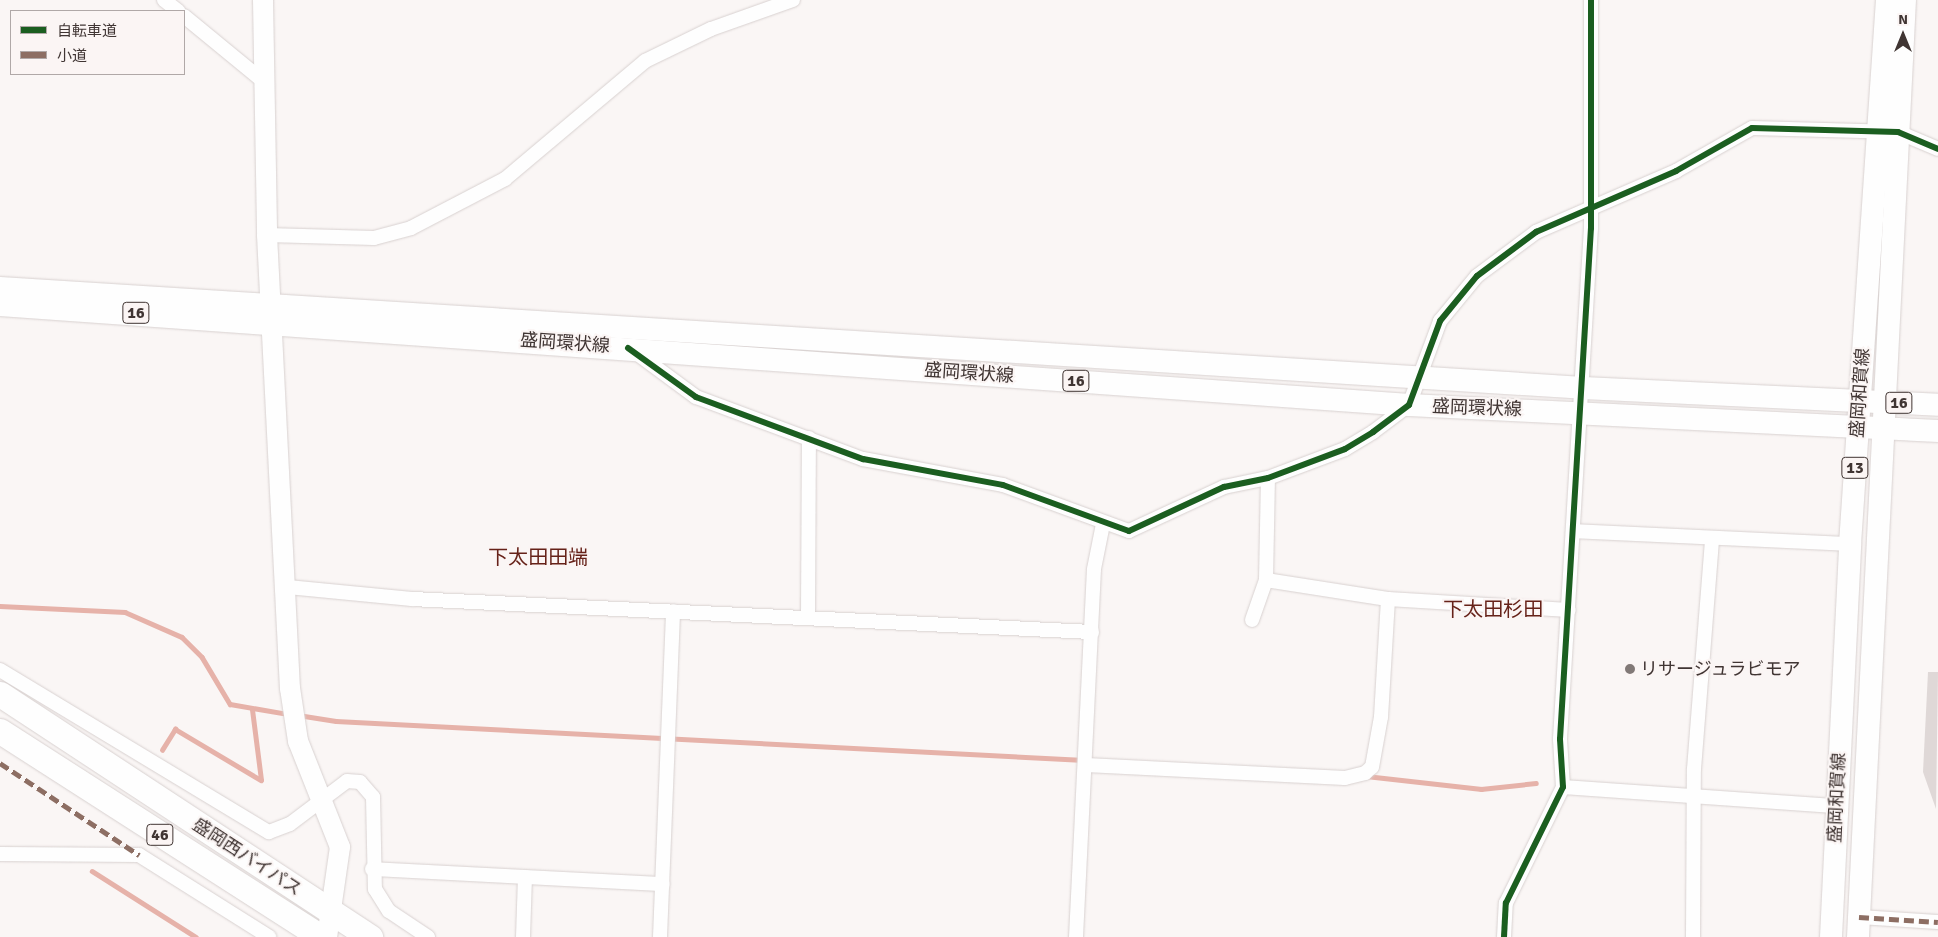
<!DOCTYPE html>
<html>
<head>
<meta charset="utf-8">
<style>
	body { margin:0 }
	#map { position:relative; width:1938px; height:937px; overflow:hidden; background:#faf6f5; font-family:Signika,"Noto Sans JP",sans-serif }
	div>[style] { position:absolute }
	.stream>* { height:4.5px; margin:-2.25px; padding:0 2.25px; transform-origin:2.25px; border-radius:2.25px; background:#e6b2a9 }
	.building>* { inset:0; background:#dfd8d7 }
	.roads { filter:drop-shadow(0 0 1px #d8d1d0) drop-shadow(0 0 1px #d8d1d0) }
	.street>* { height:14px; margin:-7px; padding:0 7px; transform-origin:7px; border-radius:7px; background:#fefefe }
	.secondary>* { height:20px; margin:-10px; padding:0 10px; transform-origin:10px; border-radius:10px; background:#fefefe }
	.primary>* { height:22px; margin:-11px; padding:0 11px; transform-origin:11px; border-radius:11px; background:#fefefe }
	.highway>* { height:25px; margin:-12.5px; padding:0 12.5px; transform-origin:12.5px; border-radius:12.5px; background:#fefefe }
	.quiet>* { height:5px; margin-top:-2.5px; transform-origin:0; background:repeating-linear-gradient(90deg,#8d6e63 0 10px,transparent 0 15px) }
	.cycleway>* { height:6px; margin:-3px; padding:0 3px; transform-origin:3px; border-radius:3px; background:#1b5e20 }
	.dots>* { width:14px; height:14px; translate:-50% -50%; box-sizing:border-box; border:2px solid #fbf5f4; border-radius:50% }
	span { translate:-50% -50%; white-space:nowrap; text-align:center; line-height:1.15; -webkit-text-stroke:4px #fbf5f4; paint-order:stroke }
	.shield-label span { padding:1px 4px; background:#fbf5f4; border:1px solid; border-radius:4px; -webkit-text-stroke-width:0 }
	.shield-label { font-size:16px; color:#403533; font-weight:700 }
	.street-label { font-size:18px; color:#403533 }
	.poi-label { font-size:18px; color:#403533 }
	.left { translate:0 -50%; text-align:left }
	.quarter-label { font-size:20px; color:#662219 }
	.legend { position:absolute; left:10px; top:10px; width:175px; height:65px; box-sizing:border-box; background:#fbf5f4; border:1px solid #b0a8a7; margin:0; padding:6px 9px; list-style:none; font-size:15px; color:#403533 }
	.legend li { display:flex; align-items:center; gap:10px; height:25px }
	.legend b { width:25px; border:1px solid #b0a8a7 }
	.north { position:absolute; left:1878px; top:10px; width:50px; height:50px; -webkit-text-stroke:4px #fbf5f4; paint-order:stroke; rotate:0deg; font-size:14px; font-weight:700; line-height:20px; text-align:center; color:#403533 }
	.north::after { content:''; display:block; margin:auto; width:18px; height:22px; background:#403533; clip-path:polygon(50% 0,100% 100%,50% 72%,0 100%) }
</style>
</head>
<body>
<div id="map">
	<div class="stream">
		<div style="left:0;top:606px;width:125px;rotate:2.7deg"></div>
		<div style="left:125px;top:612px;width:62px;rotate:23.7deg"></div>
		<div style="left:182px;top:637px;width:28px;rotate:45deg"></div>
		<div style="left:202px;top:657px;width:55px;rotate:59.2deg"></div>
		<div style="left:230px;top:704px;width:59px;rotate:9.8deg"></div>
		<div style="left:298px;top:715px;width:38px;rotate:9deg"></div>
		<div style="left:336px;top:721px;width:749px;rotate:2.98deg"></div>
		<div style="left:162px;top:750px;width:25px;rotate:-58deg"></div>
		<div style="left:175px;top:729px;width:100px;rotate:30.7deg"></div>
		<div style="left:261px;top:780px;width:71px;rotate:-97.3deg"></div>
		<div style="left:1366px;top:776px;width:116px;rotate:6.4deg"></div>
		<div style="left:1481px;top:789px;width:55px;rotate:-6.2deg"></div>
		<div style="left:92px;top:871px;width:123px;rotate:32.4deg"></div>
	</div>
	<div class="building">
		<div style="clip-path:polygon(1928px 672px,1938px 672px,1936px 809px,1923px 772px)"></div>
	</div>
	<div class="roads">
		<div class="street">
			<div style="left:164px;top:0;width:18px;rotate:38deg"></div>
			<div style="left:184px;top:16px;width:102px;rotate:39.4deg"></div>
			<div style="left:267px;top:235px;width:107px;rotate:1.6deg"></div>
			<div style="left:374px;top:238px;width:38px;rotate:-15deg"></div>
			<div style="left:411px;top:228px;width:106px;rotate:-27.5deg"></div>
			<div style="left:505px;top:179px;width:183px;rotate:-40.1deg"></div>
			<div style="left:645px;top:61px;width:73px;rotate:-25.9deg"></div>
			<div style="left:711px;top:29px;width:87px;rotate:-19.5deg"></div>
			<div style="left:635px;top:352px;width:76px;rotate:36.4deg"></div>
			<div style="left:696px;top:397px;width:178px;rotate:20.4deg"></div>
			<div style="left:863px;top:459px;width:142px;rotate:10.5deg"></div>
			<div style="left:1003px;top:485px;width:134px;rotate:20.1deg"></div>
			<div style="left:1129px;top:531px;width:105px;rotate:-24.9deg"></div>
			<div style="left:1224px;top:487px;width:45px;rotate:-11.6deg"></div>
			<div style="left:1268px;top:478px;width:82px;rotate:-20.6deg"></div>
			<div style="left:1345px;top:449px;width:33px;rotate:-31deg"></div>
			<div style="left:1373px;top:432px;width:45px;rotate:-36.9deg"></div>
			<div style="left:1409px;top:405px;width:90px;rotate:-69.7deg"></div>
			<div style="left:1440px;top:321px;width:58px;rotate:-50.6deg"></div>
			<div style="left:1477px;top:276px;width:74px;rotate:-36.7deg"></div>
			<div style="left:1536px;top:232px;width:153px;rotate:-23.5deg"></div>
			<div style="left:1676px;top:171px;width:87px;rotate:-29.5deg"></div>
			<div style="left:1752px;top:128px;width:146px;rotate:1.6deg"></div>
			<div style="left:1898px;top:132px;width:43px;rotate:23deg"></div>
			<div style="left:1573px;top:531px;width:277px;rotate:2.7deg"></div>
			<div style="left:1266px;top:580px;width:123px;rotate:8.9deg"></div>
			<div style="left:1388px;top:599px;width:181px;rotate:3.5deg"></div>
			<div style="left:287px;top:587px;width:126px;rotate:5.5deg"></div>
			<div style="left:412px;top:599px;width:681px;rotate:2.78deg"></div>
			<div style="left:808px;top:615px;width:177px;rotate:-89.7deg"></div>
			<div style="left:1252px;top:620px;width:42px;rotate:-70.7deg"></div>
			<div style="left:1266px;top:580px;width:102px;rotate:-88.9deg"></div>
			<div style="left:0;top:670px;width:314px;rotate:31.1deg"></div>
			<div style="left:269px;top:832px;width:22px;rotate:-21deg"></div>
			<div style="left:290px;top:824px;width:71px;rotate:-37deg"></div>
			<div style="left:347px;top:781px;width:13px;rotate:4deg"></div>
			<div style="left:360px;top:782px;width:20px;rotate:49deg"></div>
			<div style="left:373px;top:797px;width:92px;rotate:88.8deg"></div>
			<div style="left:375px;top:889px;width:26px;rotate:58deg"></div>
			<div style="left:389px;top:911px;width:47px;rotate:33.7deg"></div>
			<div style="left:1086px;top:765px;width:259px;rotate:2.9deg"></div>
			<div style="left:1345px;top:778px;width:21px;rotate:-14deg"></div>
			<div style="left:1365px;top:773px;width:9px;rotate:-41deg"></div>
			<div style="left:1372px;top:767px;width:51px;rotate:-79.8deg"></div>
			<div style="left:1381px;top:717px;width:118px;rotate:-86.6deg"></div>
			<div style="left:1563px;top:787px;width:275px;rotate:4deg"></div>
			<div style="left:0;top:854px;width:139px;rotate:0.4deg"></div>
			<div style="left:139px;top:855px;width:154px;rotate:32.2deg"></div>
			<div style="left:372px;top:869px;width:291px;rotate:3deg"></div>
			<div style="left:1859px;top:917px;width:79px;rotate:3.6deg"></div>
			<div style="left:523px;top:937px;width:60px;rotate:-88.1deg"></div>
			<div style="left:660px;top:937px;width:326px;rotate:-87.7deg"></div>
			<div style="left:1076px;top:937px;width:368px;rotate:-87.2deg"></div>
			<div style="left:1094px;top:569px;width:46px;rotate:-78.7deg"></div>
			<div style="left:1504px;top:937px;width:34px;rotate:-87deg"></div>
			<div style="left:1506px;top:903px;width:129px;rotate:-63.8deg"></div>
			<div style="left:1563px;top:787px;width:48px;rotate:-93.6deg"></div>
			<div style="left:1560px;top:739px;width:512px;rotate:-86.53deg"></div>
			<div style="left:1591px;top:228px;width:228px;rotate:-90deg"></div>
			<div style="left:1693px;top:937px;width:168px;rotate:-89.7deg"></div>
			<div style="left:1694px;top:769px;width:229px;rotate:-85.5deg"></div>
		</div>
		<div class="secondary">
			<div style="left:263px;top:0;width:235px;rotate:89deg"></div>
			<div style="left:267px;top:235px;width:454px;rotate:87.1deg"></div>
			<div style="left:290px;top:688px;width:54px;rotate:81.4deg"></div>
			<div style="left:298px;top:741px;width:114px;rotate:68.4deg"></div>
			<div style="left:340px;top:847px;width:91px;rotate:98.2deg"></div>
		</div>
		<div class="primary">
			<div style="left:0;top:288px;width:1586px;rotate:3.61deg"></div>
			<div style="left:1583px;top:388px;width:355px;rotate:2.7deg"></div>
			<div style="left:0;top:305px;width:1413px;rotate:4.06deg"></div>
			<div style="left:1409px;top:405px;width:530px;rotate:2.81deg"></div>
			<div style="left:1831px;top:937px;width:393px;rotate:-87.2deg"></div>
			<div style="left:1850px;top:544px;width:545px;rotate:-86.11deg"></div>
			<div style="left:1858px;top:937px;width:938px;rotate:-87.13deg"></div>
		</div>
		<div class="highway">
			<div style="left:0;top:694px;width:443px;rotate:33.3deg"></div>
			<div style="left:0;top:731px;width:381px;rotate:32.7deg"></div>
		</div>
	</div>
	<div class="quiet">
		<div style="left:0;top:763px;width:167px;rotate:33.5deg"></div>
		<div style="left:1859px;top:917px;width:79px;rotate:3.6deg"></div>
	</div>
	<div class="cycleway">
		<div style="left:628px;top:348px;width:84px;rotate:35.8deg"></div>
		<div style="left:696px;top:397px;width:178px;rotate:20.4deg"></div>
		<div style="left:863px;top:459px;width:142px;rotate:10.5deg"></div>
		<div style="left:1003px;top:485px;width:134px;rotate:20.1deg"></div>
		<div style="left:1129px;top:531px;width:105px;rotate:-24.9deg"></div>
		<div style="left:1224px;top:487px;width:45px;rotate:-11.6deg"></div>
		<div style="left:1268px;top:478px;width:82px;rotate:-20.6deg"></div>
		<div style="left:1345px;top:449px;width:33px;rotate:-31deg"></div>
		<div style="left:1373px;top:432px;width:45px;rotate:-36.9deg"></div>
		<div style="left:1409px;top:405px;width:90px;rotate:-69.7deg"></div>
		<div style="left:1440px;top:321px;width:58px;rotate:-50.6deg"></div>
		<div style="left:1477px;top:276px;width:74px;rotate:-36.7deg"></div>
		<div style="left:1536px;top:232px;width:153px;rotate:-23.5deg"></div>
		<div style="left:1676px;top:171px;width:87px;rotate:-29.5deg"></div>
		<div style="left:1752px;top:128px;width:146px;rotate:1.6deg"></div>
		<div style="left:1898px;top:132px;width:43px;rotate:23deg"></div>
		<div style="left:1504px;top:937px;width:34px;rotate:-87deg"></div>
		<div style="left:1506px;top:903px;width:129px;rotate:-63.8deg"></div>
		<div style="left:1563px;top:787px;width:48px;rotate:-93.6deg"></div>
		<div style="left:1560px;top:739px;width:512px;rotate:-86.53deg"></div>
		<div style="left:1591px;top:228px;width:228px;rotate:-90deg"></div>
	</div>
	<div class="dots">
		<div style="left:1630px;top:669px;background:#817977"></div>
	</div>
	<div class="shield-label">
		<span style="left:136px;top:313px">16</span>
		<span style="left:1076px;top:381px">16</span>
		<span style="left:1899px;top:403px">16</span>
		<span style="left:1855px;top:468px">13</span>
		<span style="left:160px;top:835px">46</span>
	</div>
	<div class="street-label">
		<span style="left:565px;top:343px;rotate:4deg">盛岡環状線</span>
		<span style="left:969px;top:373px;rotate:4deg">盛岡環状線</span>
		<span style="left:1860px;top:393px;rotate:-86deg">盛岡和賀線</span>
		<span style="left:1477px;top:408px;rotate:2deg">盛岡環状線</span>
		<span style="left:1837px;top:798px;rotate:-87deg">盛岡和賀線</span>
		<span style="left:247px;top:857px;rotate:33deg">盛岡西バイパス</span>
	</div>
	<div class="poi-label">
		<span class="left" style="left:1640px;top:669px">リサージュラビモア</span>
	</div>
	<div class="quarter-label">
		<span style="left:538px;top:557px">下太田田端</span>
		<span style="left:1493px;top:609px">下太田杉田</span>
	</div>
	<ul class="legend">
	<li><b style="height:6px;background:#1b5e20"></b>自転車道</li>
	<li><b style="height:6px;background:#8d6e63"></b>小道</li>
	</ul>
	<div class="north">N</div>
</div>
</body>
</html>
